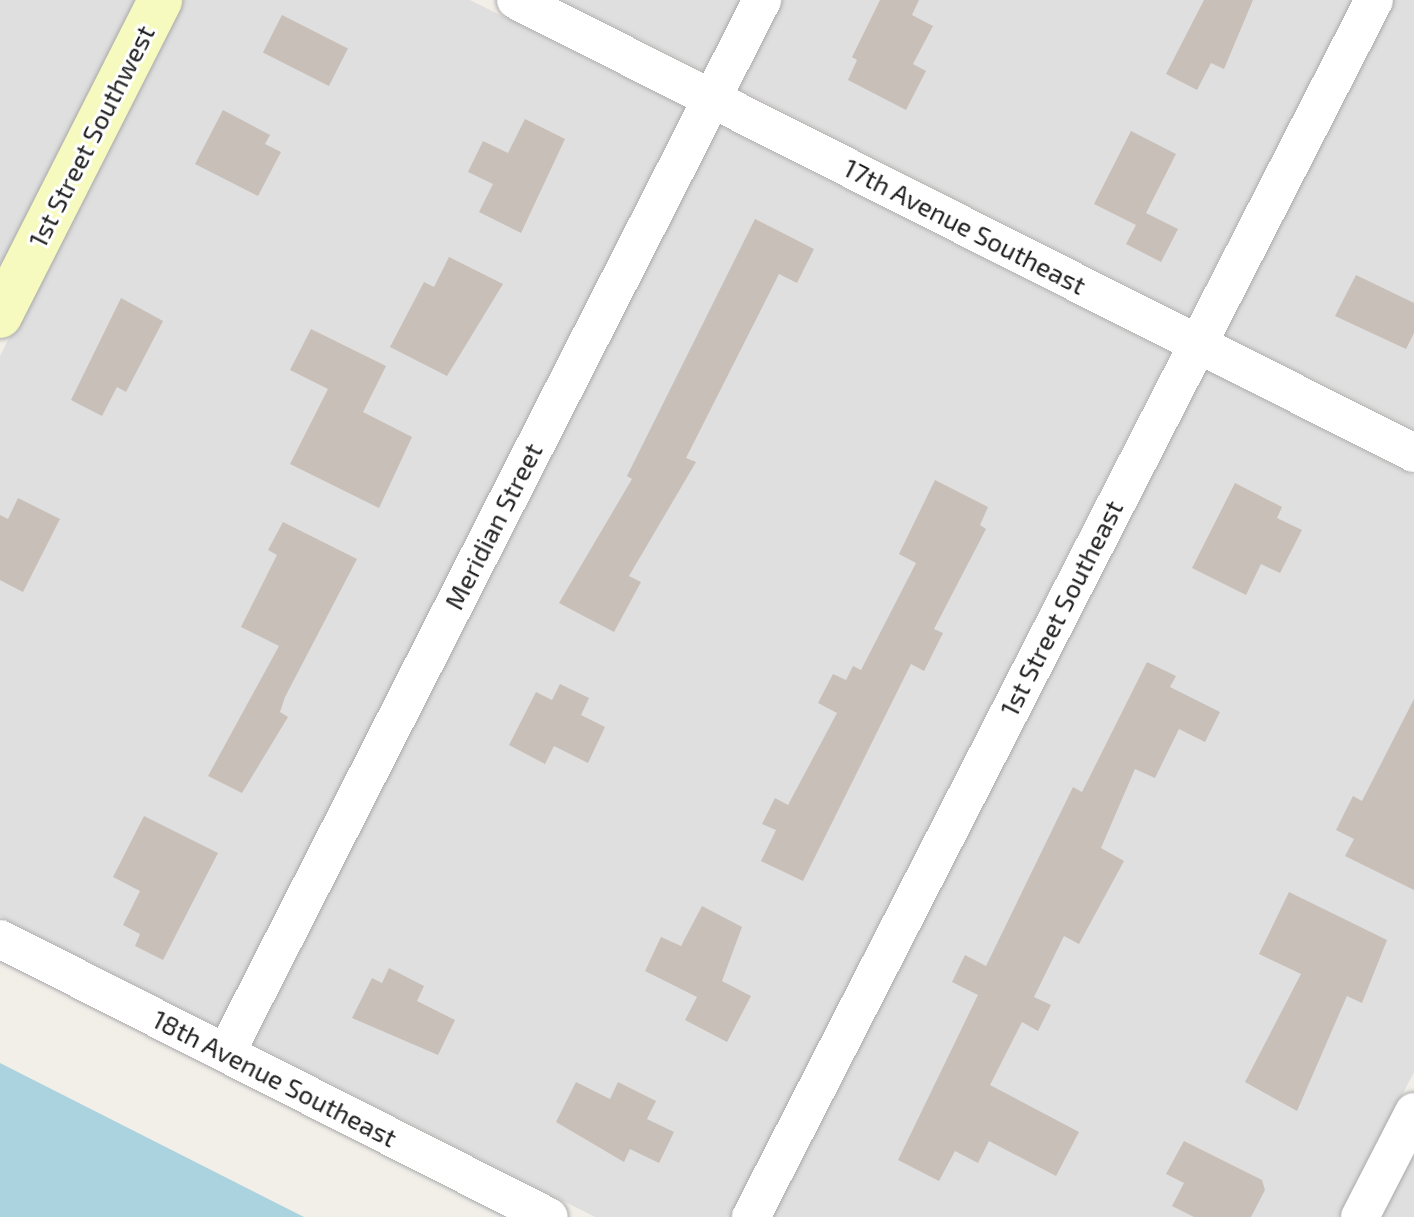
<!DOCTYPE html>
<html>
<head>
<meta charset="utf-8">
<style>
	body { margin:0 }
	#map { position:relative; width:1414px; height:1217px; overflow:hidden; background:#f2efe9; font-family:"Exo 2",sans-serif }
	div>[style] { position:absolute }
	.residential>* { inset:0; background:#e0dfdf }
	.water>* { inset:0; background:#aad3df }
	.building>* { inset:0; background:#c7bfb8; transform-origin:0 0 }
	.roads { filter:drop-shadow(0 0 2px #a9a9a9) drop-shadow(0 0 2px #a9a9a9) }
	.street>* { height:38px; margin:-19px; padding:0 19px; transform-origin:19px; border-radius:19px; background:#fff }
	.secondary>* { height:44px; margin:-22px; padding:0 22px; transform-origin:22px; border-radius:22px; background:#f7fabf }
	span { translate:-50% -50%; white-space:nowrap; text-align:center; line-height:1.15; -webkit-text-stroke:6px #fff; paint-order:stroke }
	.street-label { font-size:26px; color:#222 }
</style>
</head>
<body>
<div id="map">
	<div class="residential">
		<div style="clip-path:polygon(0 0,140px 0,0 275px)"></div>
		<div style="clip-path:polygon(181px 0,470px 0,685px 108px,219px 1027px,0 916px,0 356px)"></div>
		<div style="clip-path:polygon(562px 0,741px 0,704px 71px)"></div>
		<div style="clip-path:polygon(783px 0,1353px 0,1189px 316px,737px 88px)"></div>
		<div style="clip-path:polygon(1394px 0,1414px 0,1414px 429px,1222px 333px)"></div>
		<div style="clip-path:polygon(718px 125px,1170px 353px,730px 1217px,595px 1217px,252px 1043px)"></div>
		<div style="clip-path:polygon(1203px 369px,1414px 476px,1414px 1072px,1339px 1217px,771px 1217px)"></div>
		<div style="clip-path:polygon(1414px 1152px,1414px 1217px,1381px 1217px)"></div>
	</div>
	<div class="water">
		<div style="clip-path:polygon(0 1063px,304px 1217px,0 1217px)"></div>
	</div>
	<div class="building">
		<div style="clip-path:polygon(880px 0,919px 0,912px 15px,933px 26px,913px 64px,926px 71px,906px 110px,848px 80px,857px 60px,852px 57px)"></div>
		<div style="clip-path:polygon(1204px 0,1253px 0,1224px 69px,1211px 63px,1197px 90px,1166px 74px)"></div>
		<div style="left:282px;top:15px;width:74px;height:42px;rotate:27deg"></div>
		<div style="clip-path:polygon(223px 110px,270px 135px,265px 144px,281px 152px,258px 196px,195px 164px)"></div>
		<div style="clip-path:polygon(525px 119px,565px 139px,521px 233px,479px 212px,493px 184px,468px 172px,483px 141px,508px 153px)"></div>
		<div style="clip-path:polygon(1131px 131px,1176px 154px,1146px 213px,1178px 229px,1161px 262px,1126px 244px,1136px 225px,1094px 204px)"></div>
		<div style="clip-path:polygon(755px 219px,814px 249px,797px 283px,779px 274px,686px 458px,696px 462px,629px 576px,641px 582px,614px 632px,559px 603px,632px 479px,627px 476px)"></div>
		<div style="clip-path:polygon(449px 257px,503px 284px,447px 376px,390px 347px,424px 282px,434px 287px)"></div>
		<div style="clip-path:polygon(1356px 275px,1414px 303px,1414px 333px,1406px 349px,1335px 316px)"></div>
		<div style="clip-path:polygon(121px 298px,163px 321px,126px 392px,117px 387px,102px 416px,71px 400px)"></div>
		<div style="clip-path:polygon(311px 329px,386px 366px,363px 412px,412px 437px,379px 508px,290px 464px,328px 389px,290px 370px)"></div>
		<div style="clip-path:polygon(935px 480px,988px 507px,980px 525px,986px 529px,934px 629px,943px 633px,924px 671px,911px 664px,803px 881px,761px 861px,776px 830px,762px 824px,775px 798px,788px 805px,837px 713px,818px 703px,833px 674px,846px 680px,853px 666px,861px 670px,916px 563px,899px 554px)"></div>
		<div style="clip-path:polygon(1235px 483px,1282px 507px,1277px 518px,1302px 530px,1280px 573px,1261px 564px,1246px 595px,1192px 568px)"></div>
		<div style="clip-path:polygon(18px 498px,60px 519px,23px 592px,0 580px,0 515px,8px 519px)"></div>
		<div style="clip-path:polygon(283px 522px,357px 559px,285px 697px,280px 712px,288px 717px,242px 793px,208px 776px,279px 646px,241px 627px,277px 555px,268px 550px)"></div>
		<div style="clip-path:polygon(1147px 662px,1176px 676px,1170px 687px,1220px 712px,1205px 742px,1179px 729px,1155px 778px,1135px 769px,1101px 848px,1124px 861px,1079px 944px,1064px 936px,1034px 997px,1051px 1005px,1038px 1031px,1022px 1022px,990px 1085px,1079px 1132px,1056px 1176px,989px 1141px,978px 1163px,955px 1151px,939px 1181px,898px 1160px,978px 995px,952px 982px,965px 955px,986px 966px,1073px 787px,1082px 792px)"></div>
		<div style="clip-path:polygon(560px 684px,589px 698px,581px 715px,605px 727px,588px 763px,554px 746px,545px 764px,509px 745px,536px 692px,552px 700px)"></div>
		<div style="clip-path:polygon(1414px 699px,1414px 890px,1345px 856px,1354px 839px,1336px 830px,1353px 796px,1362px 801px)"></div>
		<div style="clip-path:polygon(144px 816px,218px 853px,163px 960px,135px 946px,140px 934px,123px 925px,140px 891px,113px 877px)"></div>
		<div style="clip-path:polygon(1289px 892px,1387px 940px,1362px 1003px,1347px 996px,1297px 1111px,1245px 1082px,1301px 974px,1259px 954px)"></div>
		<div style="clip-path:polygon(702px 906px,742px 927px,722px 981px,751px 996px,727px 1042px,685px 1020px,697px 997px,645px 971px,661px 937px,681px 946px)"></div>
		<div style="clip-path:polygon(389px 968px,424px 986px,417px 1001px,455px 1020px,438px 1055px,352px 1018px,372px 978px,382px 983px)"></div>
		<div style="clip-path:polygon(576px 1082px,610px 1099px,618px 1082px,656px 1101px,647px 1119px,674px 1132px,659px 1163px,630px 1149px,624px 1162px,556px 1122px)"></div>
		<div style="clip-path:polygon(1184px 1141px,1262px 1180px,1265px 1190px,1251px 1217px,1194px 1217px,1172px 1206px,1184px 1183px,1166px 1174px)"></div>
	</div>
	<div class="roads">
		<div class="street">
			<div style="left:516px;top:0;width:1006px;rotate:26.77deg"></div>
			<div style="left:0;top:939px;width:615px;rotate:26.86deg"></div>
			<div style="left:226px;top:1053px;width:1182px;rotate:-63.02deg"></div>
			<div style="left:751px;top:1217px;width:1367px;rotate:-62.89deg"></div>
			<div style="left:1360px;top:1217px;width:118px;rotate:-62.8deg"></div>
		</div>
		<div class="secondary">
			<div style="left:0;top:316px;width:354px;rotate:-63.1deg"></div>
		</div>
	</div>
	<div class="street-label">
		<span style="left:91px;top:136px;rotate:-63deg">1st Street Southwest</span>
		<span style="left:965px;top:226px;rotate:27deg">17th Avenue Southeast</span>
		<span style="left:493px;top:526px;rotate:-63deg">Meridian Street</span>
		<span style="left:1061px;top:608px;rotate:-63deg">1st Street Southeast</span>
		<span style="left:275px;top:1078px;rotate:27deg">18th Avenue Southeast</span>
	</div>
</div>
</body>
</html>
